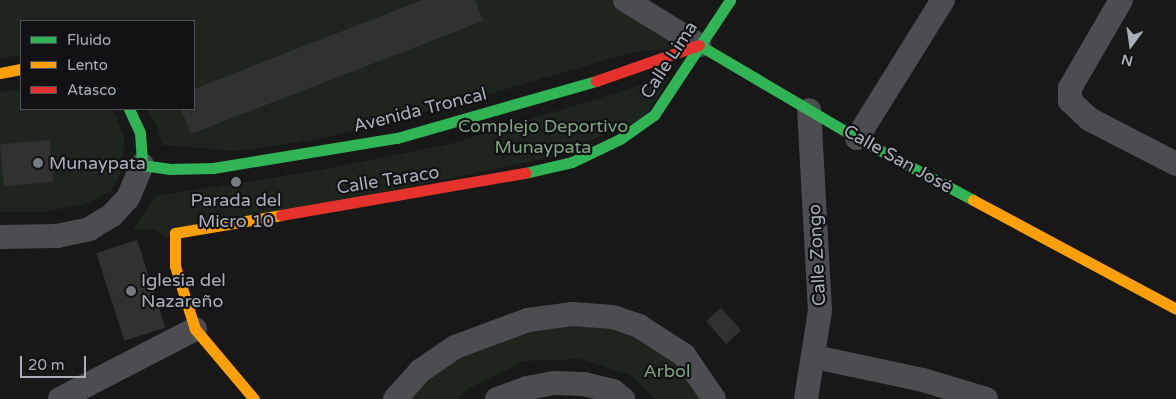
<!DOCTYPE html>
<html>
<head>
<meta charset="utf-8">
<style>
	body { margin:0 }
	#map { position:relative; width:1176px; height:399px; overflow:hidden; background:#181818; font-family:"Varela Round",sans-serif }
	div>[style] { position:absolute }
	.green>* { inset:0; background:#1e251f }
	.building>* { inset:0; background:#313132; transform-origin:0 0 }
	.street>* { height:24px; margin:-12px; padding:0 12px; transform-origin:12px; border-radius:12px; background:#4c4d51 }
	.fast>* { height:11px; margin:-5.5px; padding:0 5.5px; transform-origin:5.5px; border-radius:5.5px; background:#30b455 }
	.slow>* { height:11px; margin:-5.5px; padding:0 5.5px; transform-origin:5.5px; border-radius:5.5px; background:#ff9f0a }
	.jam>* { height:11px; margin:-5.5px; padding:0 5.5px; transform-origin:5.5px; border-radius:5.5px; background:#e5322d }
	.dots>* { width:14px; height:14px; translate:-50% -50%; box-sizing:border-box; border:2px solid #121214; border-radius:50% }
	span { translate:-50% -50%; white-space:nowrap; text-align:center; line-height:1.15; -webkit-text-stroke:4.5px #121214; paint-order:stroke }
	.street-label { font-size:18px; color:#a9afb9 }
	.park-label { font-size:18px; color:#80a580 }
	.poi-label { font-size:18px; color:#a9afb9 }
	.left { translate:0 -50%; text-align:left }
	.legend { position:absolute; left:20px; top:20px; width:175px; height:90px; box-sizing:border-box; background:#121214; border:1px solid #4e5156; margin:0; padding:6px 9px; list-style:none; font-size:15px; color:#a9afb9 }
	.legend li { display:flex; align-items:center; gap:10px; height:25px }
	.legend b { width:25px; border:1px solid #4e5156 }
	.north { position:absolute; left:1106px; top:20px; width:50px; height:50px; -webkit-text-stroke:4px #121214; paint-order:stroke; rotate:194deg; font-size:14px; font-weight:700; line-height:20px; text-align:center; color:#a9afb9 }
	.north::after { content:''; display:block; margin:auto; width:18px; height:22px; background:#a9afb9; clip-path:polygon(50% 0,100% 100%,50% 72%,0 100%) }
	.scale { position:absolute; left:20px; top:356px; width:66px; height:22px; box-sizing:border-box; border:2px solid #a9afb9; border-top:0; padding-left:6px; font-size:15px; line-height:18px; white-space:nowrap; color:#a9afb9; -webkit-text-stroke:4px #121214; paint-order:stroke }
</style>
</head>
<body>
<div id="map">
	<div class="green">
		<div style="clip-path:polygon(0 0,615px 0,685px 48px,634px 52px,448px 106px,315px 140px,236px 151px,162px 145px,156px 124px,147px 109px,194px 109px,194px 21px,21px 21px,21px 55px,0 59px)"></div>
		<div style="clip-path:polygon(671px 76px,644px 118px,548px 158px,167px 237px,155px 230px,133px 229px,156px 196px,320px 170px,454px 143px)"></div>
		<div style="clip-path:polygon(21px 89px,21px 109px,109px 109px,115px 114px,124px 138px,123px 169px,111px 191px,85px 204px,43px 212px,0 212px,0 92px)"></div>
		<div style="clip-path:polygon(590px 306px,691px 353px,726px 399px,656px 399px,631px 375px,580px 359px,524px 361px,467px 389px,458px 399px,400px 399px,422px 372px)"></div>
	</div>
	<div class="building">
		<div style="clip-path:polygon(422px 0,475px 0,483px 21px,191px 134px,181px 109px,194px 109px,194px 89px)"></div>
		<div style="left:50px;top:140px;width:42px;height:50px;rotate:85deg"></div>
		<div style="left:137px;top:240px;width:92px;height:43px;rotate:72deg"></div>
		<div style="left:721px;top:308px;width:30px;height:20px;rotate:48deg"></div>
	</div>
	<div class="street">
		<div style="left:625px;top:0;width:87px;rotate:31.3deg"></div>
		<div style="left:1121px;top:0;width:102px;rotate:120.1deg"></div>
		<div style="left:1070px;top:88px;width:13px;rotate:90deg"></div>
		<div style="left:1070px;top:101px;width:26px;rotate:43deg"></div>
		<div style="left:1089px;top:119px;width:98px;rotate:27.3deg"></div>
		<div style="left:857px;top:138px;width:163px;rotate:-58.1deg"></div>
		<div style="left:0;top:237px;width:57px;rotate:-1deg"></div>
		<div style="left:57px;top:236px;width:33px;rotate:-12deg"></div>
		<div style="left:89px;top:229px;width:27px;rotate:-31deg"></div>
		<div style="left:112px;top:215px;width:23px;rotate:-47deg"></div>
		<div style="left:128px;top:198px;width:36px;rotate:-67deg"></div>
		<div style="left:815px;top:357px;width:110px;rotate:12deg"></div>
		<div style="left:923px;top:380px;width:66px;rotate:16.8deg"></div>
		<div style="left:60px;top:399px;width:152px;rotate:-27.4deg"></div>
		<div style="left:395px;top:399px;width:38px;rotate:-48deg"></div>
		<div style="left:420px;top:371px;width:42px;rotate:-34.4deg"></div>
		<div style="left:455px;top:347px;width:78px;rotate:-20.3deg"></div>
		<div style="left:528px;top:320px;width:44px;rotate:-7.8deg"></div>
		<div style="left:572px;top:314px;width:41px;rotate:4.2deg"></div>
		<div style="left:613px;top:317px;width:28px;rotate:19deg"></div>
		<div style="left:639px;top:326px;width:54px;rotate:32.8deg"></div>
		<div style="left:684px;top:355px;width:53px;rotate:55.7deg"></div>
		<div style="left:497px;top:399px;width:33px;rotate:-20deg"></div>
		<div style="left:528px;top:388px;width:26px;rotate:-11deg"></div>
		<div style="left:554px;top:383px;width:30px;rotate:2deg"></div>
		<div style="left:584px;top:384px;width:30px;rotate:14deg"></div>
		<div style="left:613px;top:391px;width:13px;rotate:39deg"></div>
		<div style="left:806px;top:399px;width:89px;rotate:-81deg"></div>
		<div style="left:820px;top:311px;width:201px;rotate:-93.1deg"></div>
	</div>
	<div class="fast">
		<div style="left:699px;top:45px;width:183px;rotate:30.5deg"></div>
		<div style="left:857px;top:138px;width:132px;rotate:28.1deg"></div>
		<div style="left:129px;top:109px;width:26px;rotate:65deg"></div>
		<div style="left:140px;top:133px;width:32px;rotate:86deg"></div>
		<div style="left:142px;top:165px;width:27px;rotate:8deg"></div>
		<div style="left:169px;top:169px;width:44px;rotate:-1.3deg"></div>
		<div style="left:213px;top:168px;width:186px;rotate:-9.3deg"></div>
		<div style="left:397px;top:138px;width:207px;rotate:-16deg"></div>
		<div style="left:525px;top:173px;width:48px;rotate:-13.2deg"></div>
		<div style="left:572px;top:162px;width:53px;rotate:-25.6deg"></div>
		<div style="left:620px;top:139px;width:42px;rotate:-35.2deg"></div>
		<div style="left:654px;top:115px;width:138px;rotate:-56.5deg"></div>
	</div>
	<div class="slow">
		<div style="left:0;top:73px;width:21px;rotate:-11deg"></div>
		<div style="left:973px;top:200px;width:230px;rotate:28.2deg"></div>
		<div style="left:254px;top:399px;width:92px;rotate:-130.1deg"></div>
		<div style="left:195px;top:329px;width:66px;rotate:-107.6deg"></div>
		<div style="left:175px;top:266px;width:33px;rotate:-90deg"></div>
		<div style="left:175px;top:233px;width:108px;rotate:-9.6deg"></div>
	</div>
	<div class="jam">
		<div style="left:596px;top:81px;width:109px;rotate:-19.3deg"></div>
		<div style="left:281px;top:215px;width:248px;rotate:-9.8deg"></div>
	</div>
	<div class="dots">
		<div style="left:38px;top:163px;background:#767a81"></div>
		<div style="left:236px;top:182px;background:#767a81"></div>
		<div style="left:131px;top:291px;background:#767a81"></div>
	</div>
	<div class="street-label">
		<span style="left:669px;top:60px;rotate:-57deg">Calle Lima</span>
		<span style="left:420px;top:110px;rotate:-14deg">Avenida Troncal</span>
		<span style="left:898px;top:159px;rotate:29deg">Calle San José</span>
		<span style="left:388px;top:180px;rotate:-9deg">Calle Taraco</span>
		<span style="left:817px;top:255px;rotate:-93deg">Calle Zongo</span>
	</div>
	<div class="park-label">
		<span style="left:543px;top:137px">Complejo Deportivo<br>Munaypata</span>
		<span style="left:667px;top:371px">Arbol</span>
	</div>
	<div class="poi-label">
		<span class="left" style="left:49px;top:163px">Munaypata</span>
		<span style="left:236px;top:211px">Parada del<br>Micro 10</span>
		<span class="left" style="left:141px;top:291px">Iglesia del<br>Nazareño</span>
	</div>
	<ul class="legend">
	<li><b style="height:6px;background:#30b455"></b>Fluido</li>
	<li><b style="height:6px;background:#ff9f0a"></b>Lento</li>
	<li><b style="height:6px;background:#e5322d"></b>Atasco</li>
	</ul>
	<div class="north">N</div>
	<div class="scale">20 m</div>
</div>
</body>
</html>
